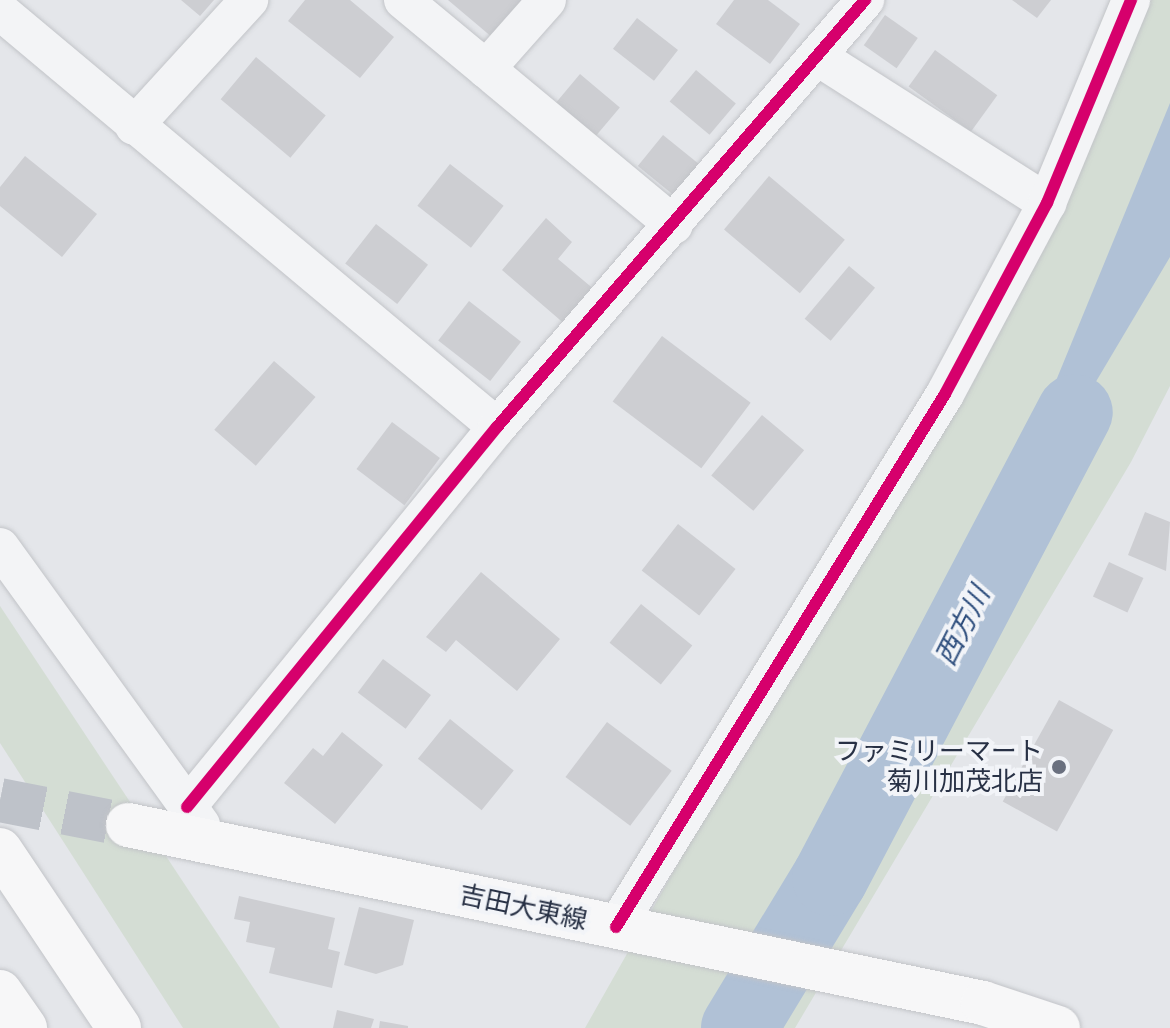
<!DOCTYPE html>
<html>
<head>
<meta charset="utf-8">
<style>
	body { margin:0 }
	#map { position:relative; width:1170px; height:1028px; overflow:hidden; background:#e4e6ea; font-family:"Fira Sans","Noto Sans JP",sans-serif }
	div>[style] { position:absolute }
	.green>* { inset:0; background:#d4ddd4 }
	.water>* { inset:0; background:#b0c1d6 }
	.river>* { height:76px; margin:-38px; padding:0 38px; transform-origin:38px; border-radius:38px; background:#b0c1d6 }
	.building>* { inset:0; background:#cdced2; transform-origin:0 0 }
	.primary-tunnel>* { height:44px; margin-top:-22px; transform-origin:0; background:repeating-linear-gradient(90deg,#bec2c9 0 44px,transparent 0 66px) }
	.roads { filter:drop-shadow(0 0 2px #c2c4c8) drop-shadow(0 0 2px #c2c4c8) }
	.minor>* { height:38px; margin:-19px; padding:0 19px; transform-origin:19px; border-radius:19px; background:#f3f4f6 }
	.primary>* { height:44px; margin:-22px; padding:0 22px; transform-origin:22px; border-radius:22px; background:#f7f7f8 }
	.motorway>* { height:44px; margin:-22px; padding:0 22px; transform-origin:22px; border-radius:22px; background:#f7f7f8 }
	.cycleway>* { height:12px; margin:-6px; padding:0 6px; transform-origin:6px; border-radius:6px; background:#d6006c }
	.dots>* { width:22px; height:22px; translate:-50% -50%; box-sizing:border-box; border:4px solid #f2f4f8; border-radius:50% }
	span { translate:-50% -50%; white-space:nowrap; text-align:center; line-height:1.15; -webkit-text-stroke:8px #f2f4f8; paint-order:stroke }
	.poi-label { font-size:26px; color:#283145 }
	.right { translate:-100% -50%; text-align:right }
	.street-label { font-size:26px; color:#283145 }
	.water-label { font-size:28px; color:#2e4e7d; font-style:italic }
</style>
</head>
<body>
<div id="map">
	<div class="green">
		<div style="clip-path:polygon(1110px 0,1170px 0,1170px 386px,1131px 462px,795px 1028px,585px 1028px,969px 349px)"></div>
		<div style="clip-path:polygon(0 606px,280px 1028px,183px 1028px,0 743px)"></div>
	</div>
	<div class="water">
		<div style="clip-path:polygon(1170px 103px,1170px 257px,1025px 501px,1037px 427px)"></div>
	</div>
	<div class="river">
		<div style="left:739px;top:1028px;width:175px;rotate:-58.8deg"></div>
		<div style="left:830px;top:878px;width:526px;rotate:-62.27deg"></div>
	</div>
	<div class="building">
		<div style="clip-path:polygon(181px 0,214px 0,200px 16px)"></div>
		<div style="clip-path:polygon(305px 0,350px 0,394px 37px,360px 78px,288px 21px)"></div>
		<div style="clip-path:polygon(448px 0,525px 0,493px 38px)"></div>
		<div style="clip-path:polygon(734px 0,768px 0,800px 24px,770px 64px,716px 24px)"></div>
		<div style="clip-path:polygon(1012px 0,1051px 0,1037px 18px)"></div>
		<div style="left:885px;top:15px;width:40px;height:37px;rotate:35deg"></div>
		<div style="left:637px;top:18px;width:52px;height:39px;rotate:38deg"></div>
		<div style="left:935px;top:50px;width:77px;height:45px;rotate:36deg"></div>
		<div style="left:256px;top:57px;width:91px;height:55px;rotate:40deg"></div>
		<div style="left:696px;top:70px;width:52px;height:41px;rotate:40deg"></div>
		<div style="left:580px;top:74px;width:52px;height:40px;rotate:40deg"></div>
		<div style="left:663px;top:135px;width:53px;height:40px;rotate:39deg"></div>
		<div style="clip-path:polygon(25px 156px,97px 214px,62px 257px,0 206px,0 187px)"></div>
		<div style="left:450px;top:164px;width:68px;height:53px;rotate:38deg"></div>
		<div style="left:769px;top:176px;width:99px;height:70px;rotate:40deg"></div>
		<div style="clip-path:polygon(546px 218px,572px 242px,558px 259px,596px 291px,567px 326px,502px 270px)"></div>
		<div style="left:376px;top:224px;width:66px;height:50px;rotate:38deg"></div>
		<div style="left:849px;top:266px;width:34px;height:69px;rotate:40deg"></div>
		<div style="left:469px;top:301px;width:66px;height:50px;rotate:38deg"></div>
		<div style="left:662px;top:336px;width:111px;height:82px;rotate:37deg"></div>
		<div style="left:274px;top:361px;width:55px;height:91px;rotate:41deg"></div>
		<div style="left:762px;top:415px;width:55px;height:79px;rotate:40deg"></div>
		<div style="left:392px;top:422px;width:60px;height:59px;rotate:37deg"></div>
		<div style="clip-path:polygon(1145px 512px,1170px 522px,1166px 571px,1128px 555px)"></div>
		<div style="left:678px;top:524px;width:73px;height:59px;rotate:38deg"></div>
		<div style="left:1109px;top:562px;width:38px;height:38px;rotate:25deg"></div>
		<div style="clip-path:polygon(481px 572px,560px 639px,517px 691px,456px 640px,446px 652px,426px 637px)"></div>
		<div style="left:641px;top:604px;width:66px;height:50px;rotate:39deg"></div>
		<div style="left:383px;top:659px;width:60px;height:42px;rotate:37deg"></div>
		<div style="left:1059px;top:700px;width:62px;height:116px;rotate:29deg"></div>
		<div style="left:450px;top:719px;width:82px;height:51px;rotate:39deg"></div>
		<div style="left:607px;top:722px;width:81px;height:69px;rotate:37deg"></div>
		<div style="clip-path:polygon(342px 732px,383px 765px,335px 824px,284px 783px,313px 748px,323px 756px)"></div>
		<div style="clip-path:polygon(239px 896px,335px 918px,328px 949px,340px 952px,332px 988px,269px 973px,275px 948px,246px 942px,250px 922px,234px 919px)"></div>
		<div style="clip-path:polygon(359px 907px,414px 920px,403px 965px,376px 974px,344px 965px)"></div>
		<div style="clip-path:polygon(337px 1010px,374px 1019px,371px 1028px,333px 1028px)"></div>
		<div style="clip-path:polygon(380px 1021px,408px 1026px,408px 1028px,379px 1028px)"></div>
	</div>
	<div class="primary-tunnel">
		<div style="left:0;top:800px;width:130px;rotate:11.1deg"></div>
	</div>
	<div class="roads">
		<div class="minor">
			<div style="left:403px;top:0;width:352px;rotate:39.7deg"></div>
			<div style="left:0;top:11px;width:648px;rotate:39.93deg"></div>
			<div style="left:818px;top:57px;width:272px;rotate:32.5deg"></div>
			<div style="left:486px;top:69px;width:92px;rotate:-48.5deg"></div>
			<div style="left:134px;top:126px;width:171px;rotate:-47.6deg"></div>
			<div style="left:0;top:547px;width:343px;rotate:54.1deg"></div>
			<div style="left:187px;top:807px;width:490px;rotate:-50.8deg"></div>
			<div style="left:497px;top:427px;width:564px;rotate:-49.24deg"></div>
			<div style="left:616px;top:927px;width:626px;rotate:-58.31deg"></div>
			<div style="left:945px;top:394px;width:217px;rotate:-61.9deg"></div>
			<div style="left:1047px;top:203px;width:220px;rotate:-67.5deg"></div>
		</div>
		<div class="primary">
			<div style="left:128px;top:825px;width:873px;rotate:11.76deg"></div>
			<div style="left:983px;top:1003px;width:79px;rotate:18.4deg"></div>
		</div>
		<div class="motorway">
			<div style="left:0;top:850px;width:214px;rotate:56.2deg"></div>
			<div style="left:0;top:992px;width:44px;rotate:55.2deg"></div>
		</div>
	</div>
	<div class="cycleway">
		<div style="left:187px;top:807px;width:490px;rotate:-50.8deg"></div>
		<div style="left:497px;top:427px;width:564px;rotate:-49.24deg"></div>
		<div style="left:616px;top:927px;width:626px;rotate:-58.31deg"></div>
		<div style="left:945px;top:394px;width:217px;rotate:-61.9deg"></div>
		<div style="left:1047px;top:203px;width:220px;rotate:-67.5deg"></div>
	</div>
	<div class="dots">
		<div style="left:1059px;top:767px;background:#6a707f"></div>
	</div>
	<div class="poi-label">
		<span class="right" style="left:1043px;top:767px">ファミリーマート<br>菊川加茂北店</span>
	</div>
	<div class="street-label">
		<span style="left:523px;top:908px;rotate:12deg">吉田大東線</span>
	</div>
	<div class="water-label">
		<span style="left:963px;top:626px;rotate:-63deg">西方川</span>
	</div>
</div>
</body>
</html>
